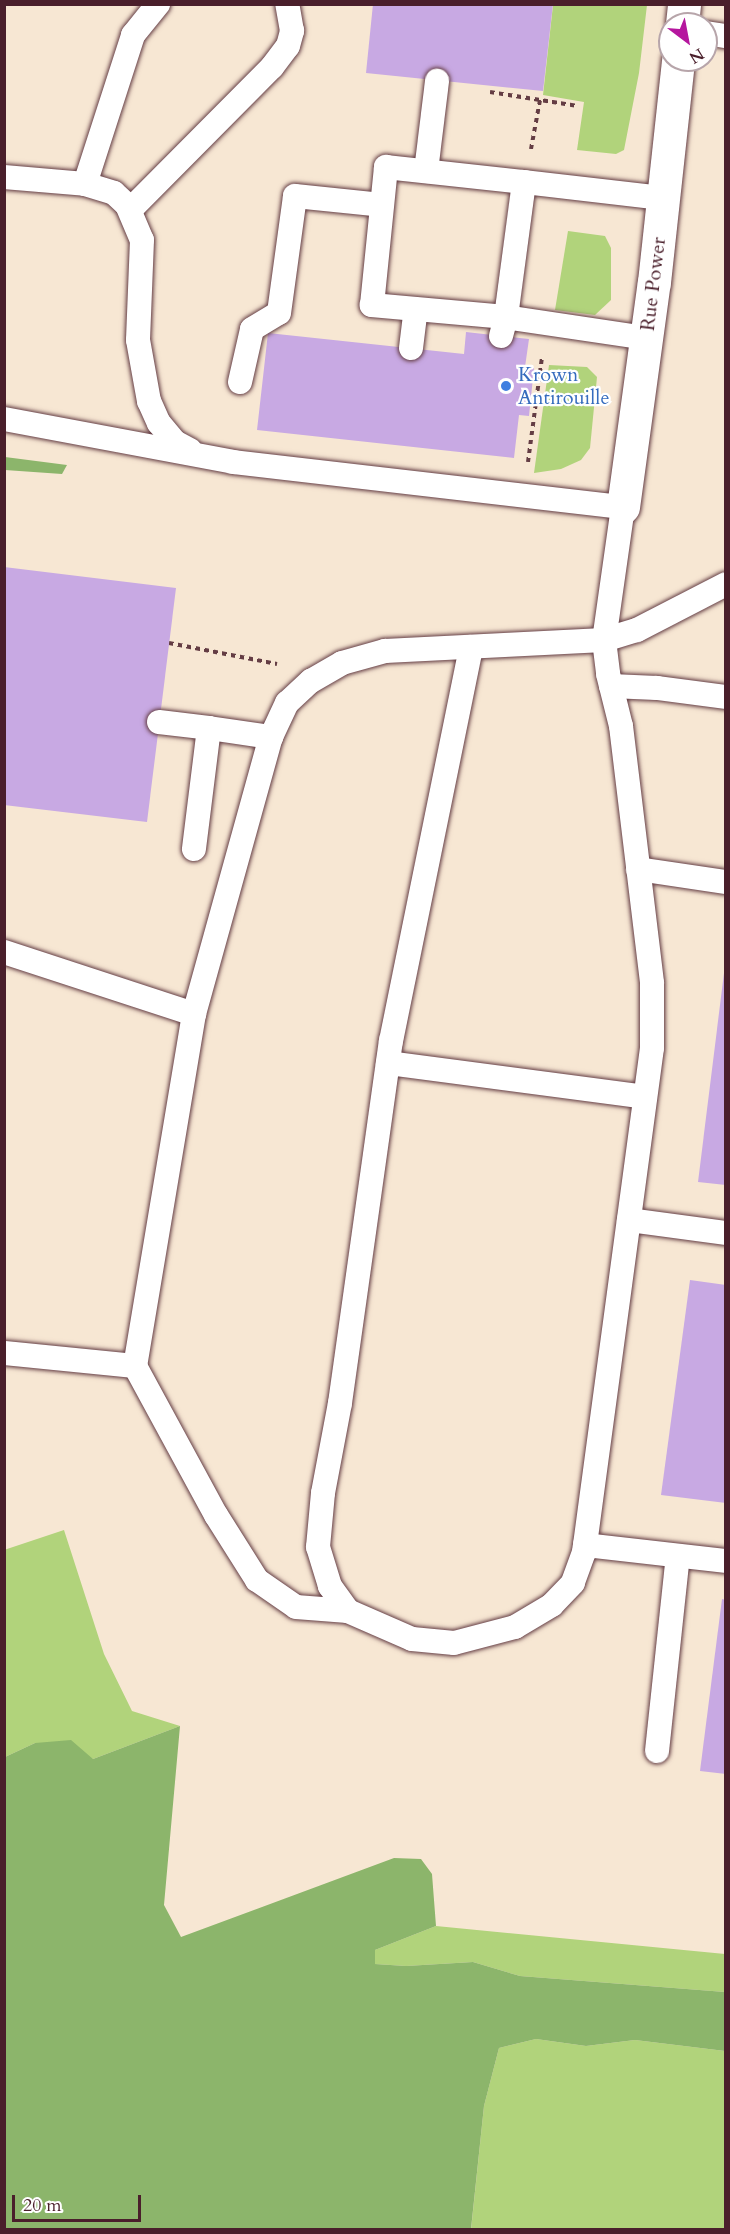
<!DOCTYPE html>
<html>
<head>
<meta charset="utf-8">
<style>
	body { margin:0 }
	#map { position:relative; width:730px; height:2234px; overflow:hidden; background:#f7e7d3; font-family:Cardo,serif }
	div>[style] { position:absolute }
	.green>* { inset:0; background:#b1d37b }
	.forest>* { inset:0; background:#8cb56b }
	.building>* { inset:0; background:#c8a9e3 }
	.path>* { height:4px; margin-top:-2px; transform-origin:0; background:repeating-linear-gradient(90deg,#643d44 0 4.5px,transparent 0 9px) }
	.roads { filter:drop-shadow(0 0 2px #643d44) drop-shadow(0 0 2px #643d44) }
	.service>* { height:24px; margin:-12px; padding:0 12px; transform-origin:12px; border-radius:12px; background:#fff }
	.minor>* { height:33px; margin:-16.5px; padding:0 16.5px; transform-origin:16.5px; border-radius:16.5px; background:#fff }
	.dots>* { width:16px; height:16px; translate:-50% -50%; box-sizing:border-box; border:3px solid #fff; border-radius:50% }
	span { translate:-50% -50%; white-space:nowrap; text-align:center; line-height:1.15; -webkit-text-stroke:4.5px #fff; paint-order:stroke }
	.street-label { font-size:20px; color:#4a1f2b }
	.shop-label { font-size:20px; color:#366cbe }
	.left { translate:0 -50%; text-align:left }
	.frame { position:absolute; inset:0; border:6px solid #4a1f2b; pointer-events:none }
	.north { position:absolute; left:658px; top:12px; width:60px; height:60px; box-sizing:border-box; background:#fff; border:2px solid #b7a5aa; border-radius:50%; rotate:148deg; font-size:16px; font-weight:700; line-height:24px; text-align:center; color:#4a1f2b }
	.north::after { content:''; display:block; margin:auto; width:21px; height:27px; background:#b5179e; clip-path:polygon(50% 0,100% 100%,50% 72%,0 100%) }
	.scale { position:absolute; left:12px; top:2195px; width:129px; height:27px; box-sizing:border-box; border:3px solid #4a1f2b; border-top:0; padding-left:8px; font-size:18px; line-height:21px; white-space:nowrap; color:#4a1f2b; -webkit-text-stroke:4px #fff; paint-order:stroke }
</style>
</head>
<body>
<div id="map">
	<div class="green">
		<div style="clip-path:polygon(553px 5px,647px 5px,639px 73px,624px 150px,616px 154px,577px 150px,584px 102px,543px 95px)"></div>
		<div style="clip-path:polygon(568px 231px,605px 236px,611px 248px,611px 300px,595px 315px,555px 310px)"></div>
		<div style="clip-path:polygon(549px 365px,587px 367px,597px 377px,590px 448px,581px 460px,561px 469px,534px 473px)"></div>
		<div style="clip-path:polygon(64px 1530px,104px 1654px,132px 1711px,180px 1726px,93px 1759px,35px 1743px,5px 1757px,4px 1550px)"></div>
		<div style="clip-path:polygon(436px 1926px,725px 1954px,725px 1992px,520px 1976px,473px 1962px,406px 1966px,375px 1964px,375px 1950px)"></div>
		<div style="clip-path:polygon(536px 2039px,586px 2046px,635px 2040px,725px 2051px,725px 2229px,471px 2230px,484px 2106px,499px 2048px)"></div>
	</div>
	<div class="forest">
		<div style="clip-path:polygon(5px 457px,67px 465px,62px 474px,5px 470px)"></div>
		<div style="clip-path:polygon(180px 1726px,164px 1905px,181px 1937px,394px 1858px,421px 1859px,432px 1874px,436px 1926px,375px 1950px,375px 1964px,406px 1966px,473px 1962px,520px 1976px,725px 1992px,725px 2051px,635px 2040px,586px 2046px,536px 2039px,499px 2048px,484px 2106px,471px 2229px,5px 2229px,5px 1757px,35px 1743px,71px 1740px,93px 1759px)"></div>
	</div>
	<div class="building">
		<div style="clip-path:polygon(373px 4px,553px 4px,543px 91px,366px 73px)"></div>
		<div style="clip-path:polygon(466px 332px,529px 339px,525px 367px,534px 368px,529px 416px,519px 415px,514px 458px,257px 430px,268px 333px,464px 354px)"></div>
		<div style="clip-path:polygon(4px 567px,176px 588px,147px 822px,4px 805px)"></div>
		<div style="clip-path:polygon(724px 973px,726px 974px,726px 1185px,698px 1182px)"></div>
		<div style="clip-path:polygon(690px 1280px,726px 1285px,726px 1503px,661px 1495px)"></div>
		<div style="clip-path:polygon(722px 1599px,726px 1600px,726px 1774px,700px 1771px)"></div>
	</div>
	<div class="path">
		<div style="left:490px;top:92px;width:89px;rotate:9deg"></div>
		<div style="left:531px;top:149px;width:50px;rotate:-79.6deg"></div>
		<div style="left:528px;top:462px;width:106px;rotate:-82.4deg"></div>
		<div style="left:169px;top:643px;width:110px;rotate:11deg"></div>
	</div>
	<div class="roads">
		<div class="service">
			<div style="left:706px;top:33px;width:20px;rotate:9deg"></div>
			<div style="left:426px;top:171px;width:91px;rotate:-83deg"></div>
			<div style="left:4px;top:177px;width:81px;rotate:4.9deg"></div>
			<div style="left:85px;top:184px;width:30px;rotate:17deg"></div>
			<div style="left:114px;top:193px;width:18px;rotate:43deg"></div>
			<div style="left:127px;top:205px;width:38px;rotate:67deg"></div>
			<div style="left:142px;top:240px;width:100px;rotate:92.3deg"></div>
			<div style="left:138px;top:340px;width:62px;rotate:79.8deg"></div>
			<div style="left:149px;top:401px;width:24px;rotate:66deg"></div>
			<div style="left:159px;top:423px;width:25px;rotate:50deg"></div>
			<div style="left:175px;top:442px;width:17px;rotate:28deg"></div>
			<div style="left:85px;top:184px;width:157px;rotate:-72.1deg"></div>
			<div style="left:133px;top:35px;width:40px;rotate:-51deg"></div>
			<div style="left:130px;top:210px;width:202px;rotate:-45.2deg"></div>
			<div style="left:272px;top:67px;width:26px;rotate:-53deg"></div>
			<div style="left:288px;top:46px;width:16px;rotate:-75deg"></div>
			<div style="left:292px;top:31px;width:27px;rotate:-100deg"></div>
			<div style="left:501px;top:336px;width:20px;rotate:-75deg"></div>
			<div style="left:506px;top:317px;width:135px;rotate:-174.9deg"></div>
			<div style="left:372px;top:305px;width:139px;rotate:-84.2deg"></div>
			<div style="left:386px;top:167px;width:139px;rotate:6.2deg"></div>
			<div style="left:646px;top:338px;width:142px;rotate:-171.5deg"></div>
			<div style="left:506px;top:317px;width:136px;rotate:-82.4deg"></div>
			<div style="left:524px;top:182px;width:140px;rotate:6.6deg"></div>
			<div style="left:411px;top:348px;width:39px;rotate:-83deg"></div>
			<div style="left:240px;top:382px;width:54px;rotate:-77.2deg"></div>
			<div style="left:252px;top:329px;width:31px;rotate:-31deg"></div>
			<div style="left:279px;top:313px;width:118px;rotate:-82.2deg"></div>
			<div style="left:295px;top:196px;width:87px;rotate:5.9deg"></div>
			<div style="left:4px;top:419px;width:233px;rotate:10.6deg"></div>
			<div style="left:233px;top:462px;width:393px;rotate:6.6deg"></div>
			<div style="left:623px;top:507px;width:134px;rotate:98.1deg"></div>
			<div style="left:604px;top:640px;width:34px;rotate:83deg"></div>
			<div style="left:608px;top:674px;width:54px;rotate:76deg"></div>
			<div style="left:621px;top:726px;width:259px;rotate:83.1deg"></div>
			<div style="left:652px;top:983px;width:65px;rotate:90deg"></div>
			<div style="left:652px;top:1048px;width:509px;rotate:97.68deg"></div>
			<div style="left:584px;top:1552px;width:33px;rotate:110deg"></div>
			<div style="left:573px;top:1583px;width:30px;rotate:134deg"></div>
			<div style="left:552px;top:1605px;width:43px;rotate:149.3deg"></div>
			<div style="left:515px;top:1627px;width:63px;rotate:165.3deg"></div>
			<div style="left:454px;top:1643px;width:42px;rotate:-174.6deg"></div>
			<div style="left:412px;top:1639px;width:70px;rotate:-156.4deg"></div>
			<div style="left:348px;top:1611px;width:31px;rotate:-126deg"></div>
			<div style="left:330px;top:1586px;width:41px;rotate:-107.1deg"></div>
			<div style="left:318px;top:1547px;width:54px;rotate:-84.7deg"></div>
			<div style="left:323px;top:1493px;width:92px;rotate:-79.3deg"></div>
			<div style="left:340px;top:1403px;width:366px;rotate:-82deg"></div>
			<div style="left:391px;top:1041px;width:402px;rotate:-78.5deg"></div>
			<div style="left:611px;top:686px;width:46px;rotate:2.5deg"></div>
			<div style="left:657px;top:688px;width:70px;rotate:7.4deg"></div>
			<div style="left:159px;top:722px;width:50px;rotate:6.8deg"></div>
			<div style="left:209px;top:728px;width:122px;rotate:97.1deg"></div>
			<div style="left:209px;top:728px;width:63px;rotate:8.3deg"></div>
			<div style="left:638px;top:869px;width:89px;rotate:8.4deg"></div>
			<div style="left:4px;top:952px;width:200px;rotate:18.1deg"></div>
			<div style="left:194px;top:1014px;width:357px;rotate:99.5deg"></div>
			<div style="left:135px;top:1366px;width:170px;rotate:61.5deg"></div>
			<div style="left:216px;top:1515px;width:77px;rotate:57.8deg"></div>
			<div style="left:257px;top:1580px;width:47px;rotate:34.7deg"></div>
			<div style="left:296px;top:1607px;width:52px;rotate:4.4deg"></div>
			<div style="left:194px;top:1014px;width:288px;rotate:-74.5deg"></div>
			<div style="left:271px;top:737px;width:38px;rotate:-65deg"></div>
			<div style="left:287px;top:703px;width:33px;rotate:-43deg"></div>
			<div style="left:311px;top:681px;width:36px;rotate:-30deg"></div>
			<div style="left:342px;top:663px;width:45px;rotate:-15.6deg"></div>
			<div style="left:385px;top:651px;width:219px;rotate:-2.9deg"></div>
			<div style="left:604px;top:640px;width:34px;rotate:-17deg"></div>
			<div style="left:637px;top:630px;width:100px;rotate:-27.3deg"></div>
			<div style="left:388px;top:1063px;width:259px;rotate:7.5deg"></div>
			<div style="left:629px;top:1220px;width:98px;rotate:7.6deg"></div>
			<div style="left:4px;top:1353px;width:132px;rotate:5.7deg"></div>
			<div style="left:585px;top:1545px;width:142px;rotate:6.5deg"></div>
			<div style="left:657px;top:1751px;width:196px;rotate:-83.9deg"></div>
		</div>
		<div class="minor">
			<div style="left:682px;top:24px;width:20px;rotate:-84deg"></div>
			<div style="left:623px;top:507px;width:227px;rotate:-82.2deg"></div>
			<div style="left:654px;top:282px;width:223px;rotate:-83.8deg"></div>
		</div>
	</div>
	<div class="dots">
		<div style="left:506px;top:386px;background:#3f7fe0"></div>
	</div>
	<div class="street-label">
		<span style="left:653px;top:284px;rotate:-83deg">Rue Power</span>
	</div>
	<div class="shop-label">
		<span class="left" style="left:518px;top:386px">Krown<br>Antirouille</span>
	</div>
	<div class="frame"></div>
	<div class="north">N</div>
	<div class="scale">20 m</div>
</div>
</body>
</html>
